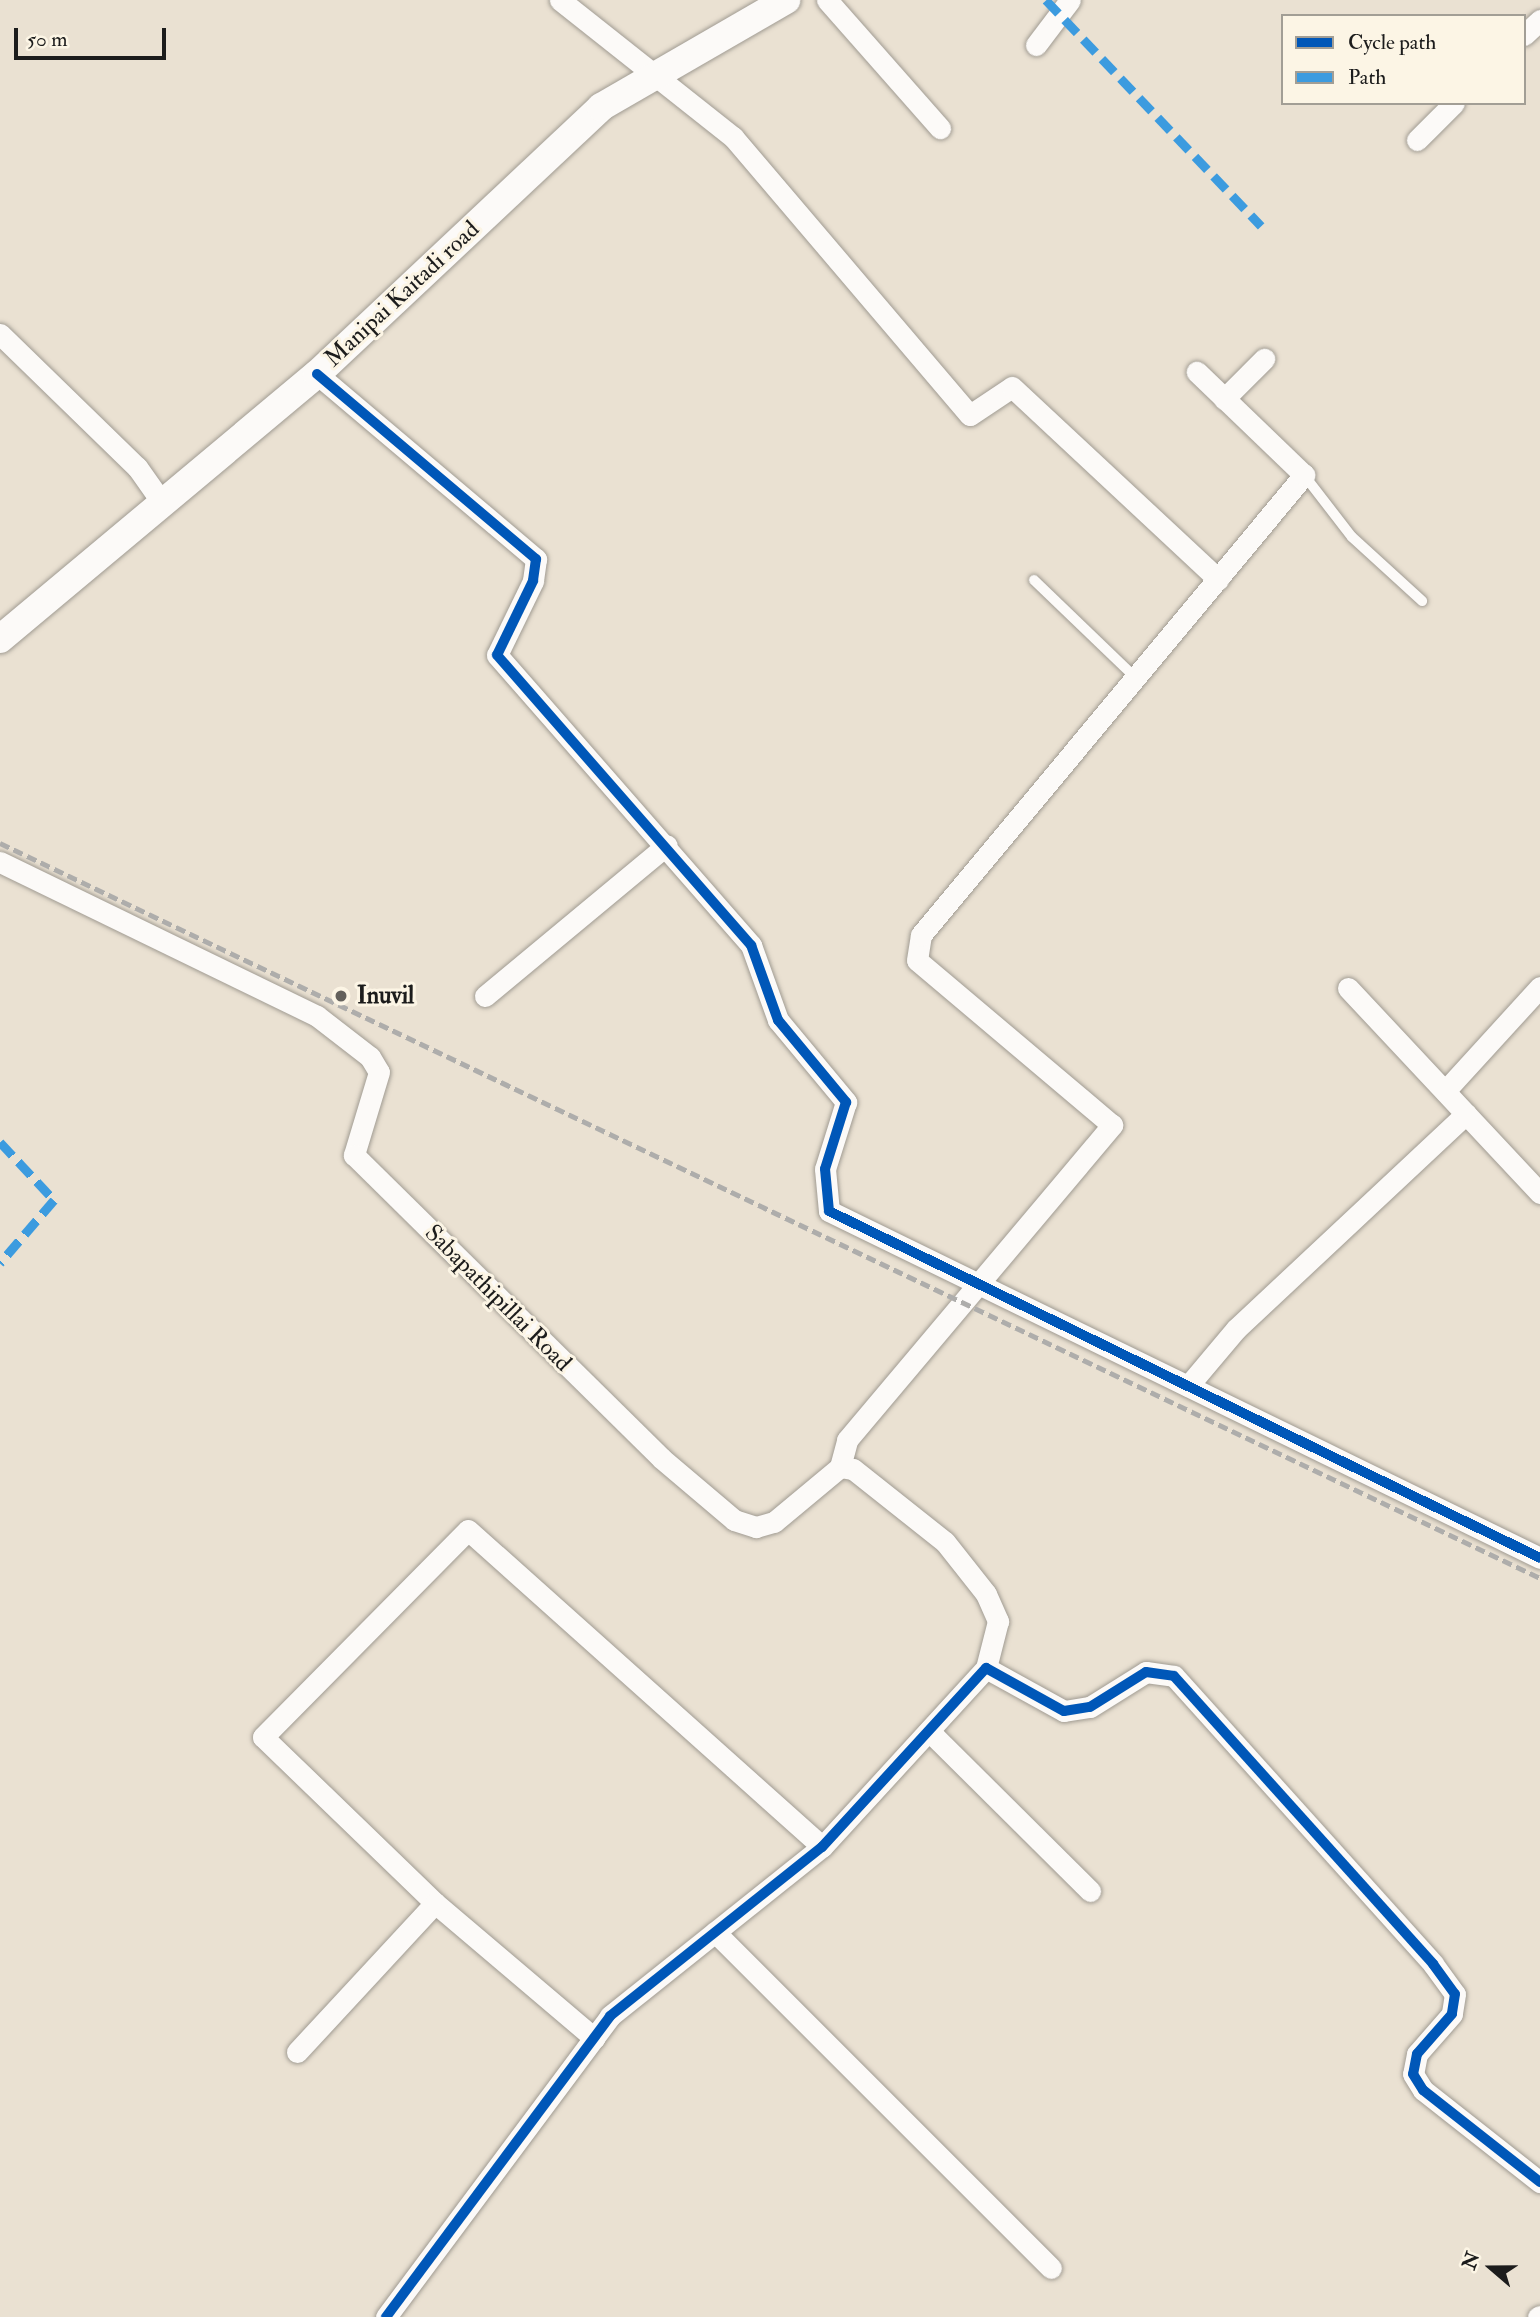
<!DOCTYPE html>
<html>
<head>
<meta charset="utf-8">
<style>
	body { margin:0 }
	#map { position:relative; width:1540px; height:2317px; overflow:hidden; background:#eae1d2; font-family:"IM FELL Double Pica",serif }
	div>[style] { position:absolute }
	.roads { filter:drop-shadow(0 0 2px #a09b92) drop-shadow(0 0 2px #a09b92) }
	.service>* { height:10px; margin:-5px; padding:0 5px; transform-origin:5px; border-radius:5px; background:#fcfaf8 }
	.minor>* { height:21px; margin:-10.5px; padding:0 10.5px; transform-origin:10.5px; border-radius:10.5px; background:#fcfaf8 }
	.secondary>* { height:28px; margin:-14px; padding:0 14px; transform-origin:14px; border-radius:14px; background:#fcfaf8 }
	.rail>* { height:5px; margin-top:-2.5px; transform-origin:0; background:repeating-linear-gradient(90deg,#aeadab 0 10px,transparent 0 15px) }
	.quiet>* { height:9px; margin-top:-4.5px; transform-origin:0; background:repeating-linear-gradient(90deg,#3c9bdf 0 18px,transparent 0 27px) }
	.cycleway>* { height:10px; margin:-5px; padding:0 5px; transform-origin:5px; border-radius:5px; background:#0057b8 }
	.dots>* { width:19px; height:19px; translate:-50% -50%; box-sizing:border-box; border:4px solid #fcf5e5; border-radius:50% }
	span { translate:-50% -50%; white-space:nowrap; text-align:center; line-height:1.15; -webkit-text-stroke:6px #fcf5e5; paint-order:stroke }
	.street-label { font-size:24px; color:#1c1c1c }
	.poi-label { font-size:24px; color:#1c1c1c; font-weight:700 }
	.left { translate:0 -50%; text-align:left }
	.legend { position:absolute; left:1281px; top:14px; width:245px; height:91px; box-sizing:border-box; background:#fcf5e5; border:2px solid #a29e95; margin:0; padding:9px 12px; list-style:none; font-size:21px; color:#1c1c1c }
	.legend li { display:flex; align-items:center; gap:14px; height:35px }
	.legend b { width:35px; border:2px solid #a29e95 }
	.north { position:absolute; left:1456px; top:2233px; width:70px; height:70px; -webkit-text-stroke:5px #fcf5e5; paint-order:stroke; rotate:290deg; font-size:19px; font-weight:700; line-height:28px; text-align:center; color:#1c1c1c }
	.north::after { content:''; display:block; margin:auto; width:24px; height:32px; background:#1c1c1c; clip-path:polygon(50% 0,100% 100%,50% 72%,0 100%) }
	.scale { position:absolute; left:14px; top:28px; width:152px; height:32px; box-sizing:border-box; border:4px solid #1c1c1c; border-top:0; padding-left:9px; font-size:21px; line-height:24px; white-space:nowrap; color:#1c1c1c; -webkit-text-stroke:5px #fcf5e5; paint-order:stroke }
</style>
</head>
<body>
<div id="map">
	<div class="roads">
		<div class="service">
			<div style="left:1304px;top:475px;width:78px;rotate:52.3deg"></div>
			<div style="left:1352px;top:537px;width:95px;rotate:42.4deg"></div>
			<div style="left:1034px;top:580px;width:141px;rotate:43.9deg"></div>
		</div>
		<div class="minor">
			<div style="left:560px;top:0;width:221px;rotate:38.4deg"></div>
			<div style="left:733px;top:137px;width:365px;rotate:49.6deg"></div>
			<div style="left:970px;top:415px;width:50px;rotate:-33.7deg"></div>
			<div style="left:1012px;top:387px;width:282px;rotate:43deg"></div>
			<div style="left:827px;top:0;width:171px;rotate:48.6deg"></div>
			<div style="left:1524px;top:35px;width:22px;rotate:-43deg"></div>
			<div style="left:1036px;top:45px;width:56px;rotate:-52.9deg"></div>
			<div style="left:1417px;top:140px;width:52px;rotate:-45deg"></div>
			<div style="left:0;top:334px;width:191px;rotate:44.2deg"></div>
			<div style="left:137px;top:467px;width:45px;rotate:54.9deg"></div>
			<div style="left:317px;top:374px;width:287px;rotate:40.2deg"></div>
			<div style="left:536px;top:559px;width:22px;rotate:98deg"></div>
			<div style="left:533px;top:581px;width:82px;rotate:115.9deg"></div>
			<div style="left:497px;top:655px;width:386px;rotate:48.8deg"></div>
			<div style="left:751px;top:945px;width:80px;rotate:70.2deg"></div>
			<div style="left:778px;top:1020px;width:107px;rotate:50.3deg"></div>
			<div style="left:846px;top:1102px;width:70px;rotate:107.4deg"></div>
			<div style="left:825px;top:1169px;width:42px;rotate:84.6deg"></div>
			<div style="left:829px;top:1211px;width:791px;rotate:26.01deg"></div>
			<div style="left:1224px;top:399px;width:57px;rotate:-45deg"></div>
			<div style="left:0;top:862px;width:352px;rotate:25.9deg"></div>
			<div style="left:317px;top:1016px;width:67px;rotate:37.7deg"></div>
			<div style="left:370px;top:1057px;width:17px;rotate:59deg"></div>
			<div style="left:379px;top:1072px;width:87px;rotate:106.8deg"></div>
			<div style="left:354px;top:1155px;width:431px;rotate:44.6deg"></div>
			<div style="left:661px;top:1458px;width:96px;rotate:40.3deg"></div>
			<div style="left:734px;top:1520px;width:23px;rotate:18deg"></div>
			<div style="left:756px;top:1527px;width:19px;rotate:-16deg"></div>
			<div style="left:774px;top:1522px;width:86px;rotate:-39.8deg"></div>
			<div style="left:840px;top:1467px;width:13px;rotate:9deg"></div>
			<div style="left:853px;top:1469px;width:117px;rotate:38.4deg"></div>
			<div style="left:945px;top:1542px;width:66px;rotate:51.7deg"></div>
			<div style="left:986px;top:1594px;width:30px;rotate:66deg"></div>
			<div style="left:998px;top:1621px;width:49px;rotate:104.3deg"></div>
			<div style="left:1348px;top:988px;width:281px;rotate:46.9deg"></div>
			<div style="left:485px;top:996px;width:236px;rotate:-39.7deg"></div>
			<div style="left:1445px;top:1091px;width:141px;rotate:-47.6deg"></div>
			<div style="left:1188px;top:1386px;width:75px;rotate:-49.9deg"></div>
			<div style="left:1236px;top:1329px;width:315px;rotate:-43.1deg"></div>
			<div style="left:840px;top:1467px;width:28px;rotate:-75deg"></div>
			<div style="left:847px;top:1440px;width:412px;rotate:-49.9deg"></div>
			<div style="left:1112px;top:1125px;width:255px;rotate:-139.8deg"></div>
			<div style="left:917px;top:960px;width:25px;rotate:-81deg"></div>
			<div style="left:921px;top:935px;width:599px;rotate:-50.22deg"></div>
			<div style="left:1304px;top:475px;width:149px;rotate:-136.1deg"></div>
			<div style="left:929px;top:1731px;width:227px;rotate:44.8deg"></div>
			<div style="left:435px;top:1903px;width:239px;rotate:-136deg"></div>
			<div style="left:263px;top:1737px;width:291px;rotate:-45.3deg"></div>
			<div style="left:468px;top:1530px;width:475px;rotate:41.8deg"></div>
			<div style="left:715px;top:1932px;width:475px;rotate:45deg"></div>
			<div style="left:297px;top:2052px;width:203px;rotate:-47.2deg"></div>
			<div style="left:435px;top:1903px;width:209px;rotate:40.3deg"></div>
			<div style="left:386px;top:2317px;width:375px;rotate:-53.3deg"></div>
			<div style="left:610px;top:2016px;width:271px;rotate:-38.6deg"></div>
			<div style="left:822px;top:1847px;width:243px;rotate:-47.5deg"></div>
			<div style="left:986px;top:1668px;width:89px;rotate:28.9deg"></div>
			<div style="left:1064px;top:1711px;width:26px;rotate:-9deg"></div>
			<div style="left:1090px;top:1707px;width:66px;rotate:-32deg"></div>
			<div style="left:1146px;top:1672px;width:28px;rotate:8deg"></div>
			<div style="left:1174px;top:1676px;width:387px;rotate:48deg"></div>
			<div style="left:1433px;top:1964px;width:37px;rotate:54deg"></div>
			<div style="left:1455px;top:1994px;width:20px;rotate:99deg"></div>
			<div style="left:1452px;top:2014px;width:53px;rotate:131.2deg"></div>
			<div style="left:1417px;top:2054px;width:20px;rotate:101deg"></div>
			<div style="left:1413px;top:2074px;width:19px;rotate:58deg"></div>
			<div style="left:1423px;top:2090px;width:149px;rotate:38.2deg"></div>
			<div style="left:1538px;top:2317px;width:2px;rotate:-27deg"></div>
		</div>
		<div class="secondary">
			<div style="left:0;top:639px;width:413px;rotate:-39.9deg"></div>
			<div style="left:317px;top:374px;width:390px;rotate:-43.2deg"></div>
			<div style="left:601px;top:107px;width:214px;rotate:-30deg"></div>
		</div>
	</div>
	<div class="rail">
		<div style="left:0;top:843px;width:1706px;rotate:25.51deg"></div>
	</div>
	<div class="quiet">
		<div style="left:1046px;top:0;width:312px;rotate:46.4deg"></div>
		<div style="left:0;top:1142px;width:79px;rotate:47deg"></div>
		<div style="left:54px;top:1200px;width:83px;rotate:130.6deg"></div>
	</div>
	<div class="cycleway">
		<div style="left:317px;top:374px;width:287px;rotate:40.2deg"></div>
		<div style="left:536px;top:559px;width:22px;rotate:98deg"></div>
		<div style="left:533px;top:581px;width:82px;rotate:115.9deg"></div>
		<div style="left:497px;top:655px;width:386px;rotate:48.8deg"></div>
		<div style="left:751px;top:945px;width:80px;rotate:70.2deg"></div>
		<div style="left:778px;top:1020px;width:107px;rotate:50.3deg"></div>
		<div style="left:846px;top:1102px;width:70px;rotate:107.4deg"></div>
		<div style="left:825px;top:1169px;width:42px;rotate:84.6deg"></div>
		<div style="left:829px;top:1211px;width:791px;rotate:26.01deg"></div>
		<div style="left:386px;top:2317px;width:375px;rotate:-53.3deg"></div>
		<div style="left:610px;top:2016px;width:271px;rotate:-38.6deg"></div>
		<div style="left:822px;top:1847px;width:243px;rotate:-47.5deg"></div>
		<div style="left:986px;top:1668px;width:89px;rotate:28.9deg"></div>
		<div style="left:1064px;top:1711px;width:26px;rotate:-9deg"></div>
		<div style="left:1090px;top:1707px;width:66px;rotate:-32deg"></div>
		<div style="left:1146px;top:1672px;width:28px;rotate:8deg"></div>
		<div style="left:1174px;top:1676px;width:387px;rotate:48deg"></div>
		<div style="left:1433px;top:1964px;width:37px;rotate:54deg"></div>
		<div style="left:1455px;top:1994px;width:20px;rotate:99deg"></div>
		<div style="left:1452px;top:2014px;width:53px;rotate:131.2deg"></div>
		<div style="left:1417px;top:2054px;width:20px;rotate:101deg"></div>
		<div style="left:1413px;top:2074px;width:19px;rotate:58deg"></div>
		<div style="left:1423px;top:2090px;width:149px;rotate:38.2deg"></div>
	</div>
	<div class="dots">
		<div style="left:341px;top:996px;background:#64615c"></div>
	</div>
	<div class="street-label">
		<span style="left:402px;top:294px;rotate:-43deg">Manipai Kaitadi road</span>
		<span style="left:498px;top:1298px;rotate:45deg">Sabapathipillai Road</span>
	</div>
	<div class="poi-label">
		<span class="left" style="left:357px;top:996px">Inuvil</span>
	</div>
	<ul class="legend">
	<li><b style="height:9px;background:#0057b8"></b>Cycle path</li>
	<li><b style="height:9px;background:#3c9bdf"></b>Path</li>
	</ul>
	<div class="north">N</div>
	<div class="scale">50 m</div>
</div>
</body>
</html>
